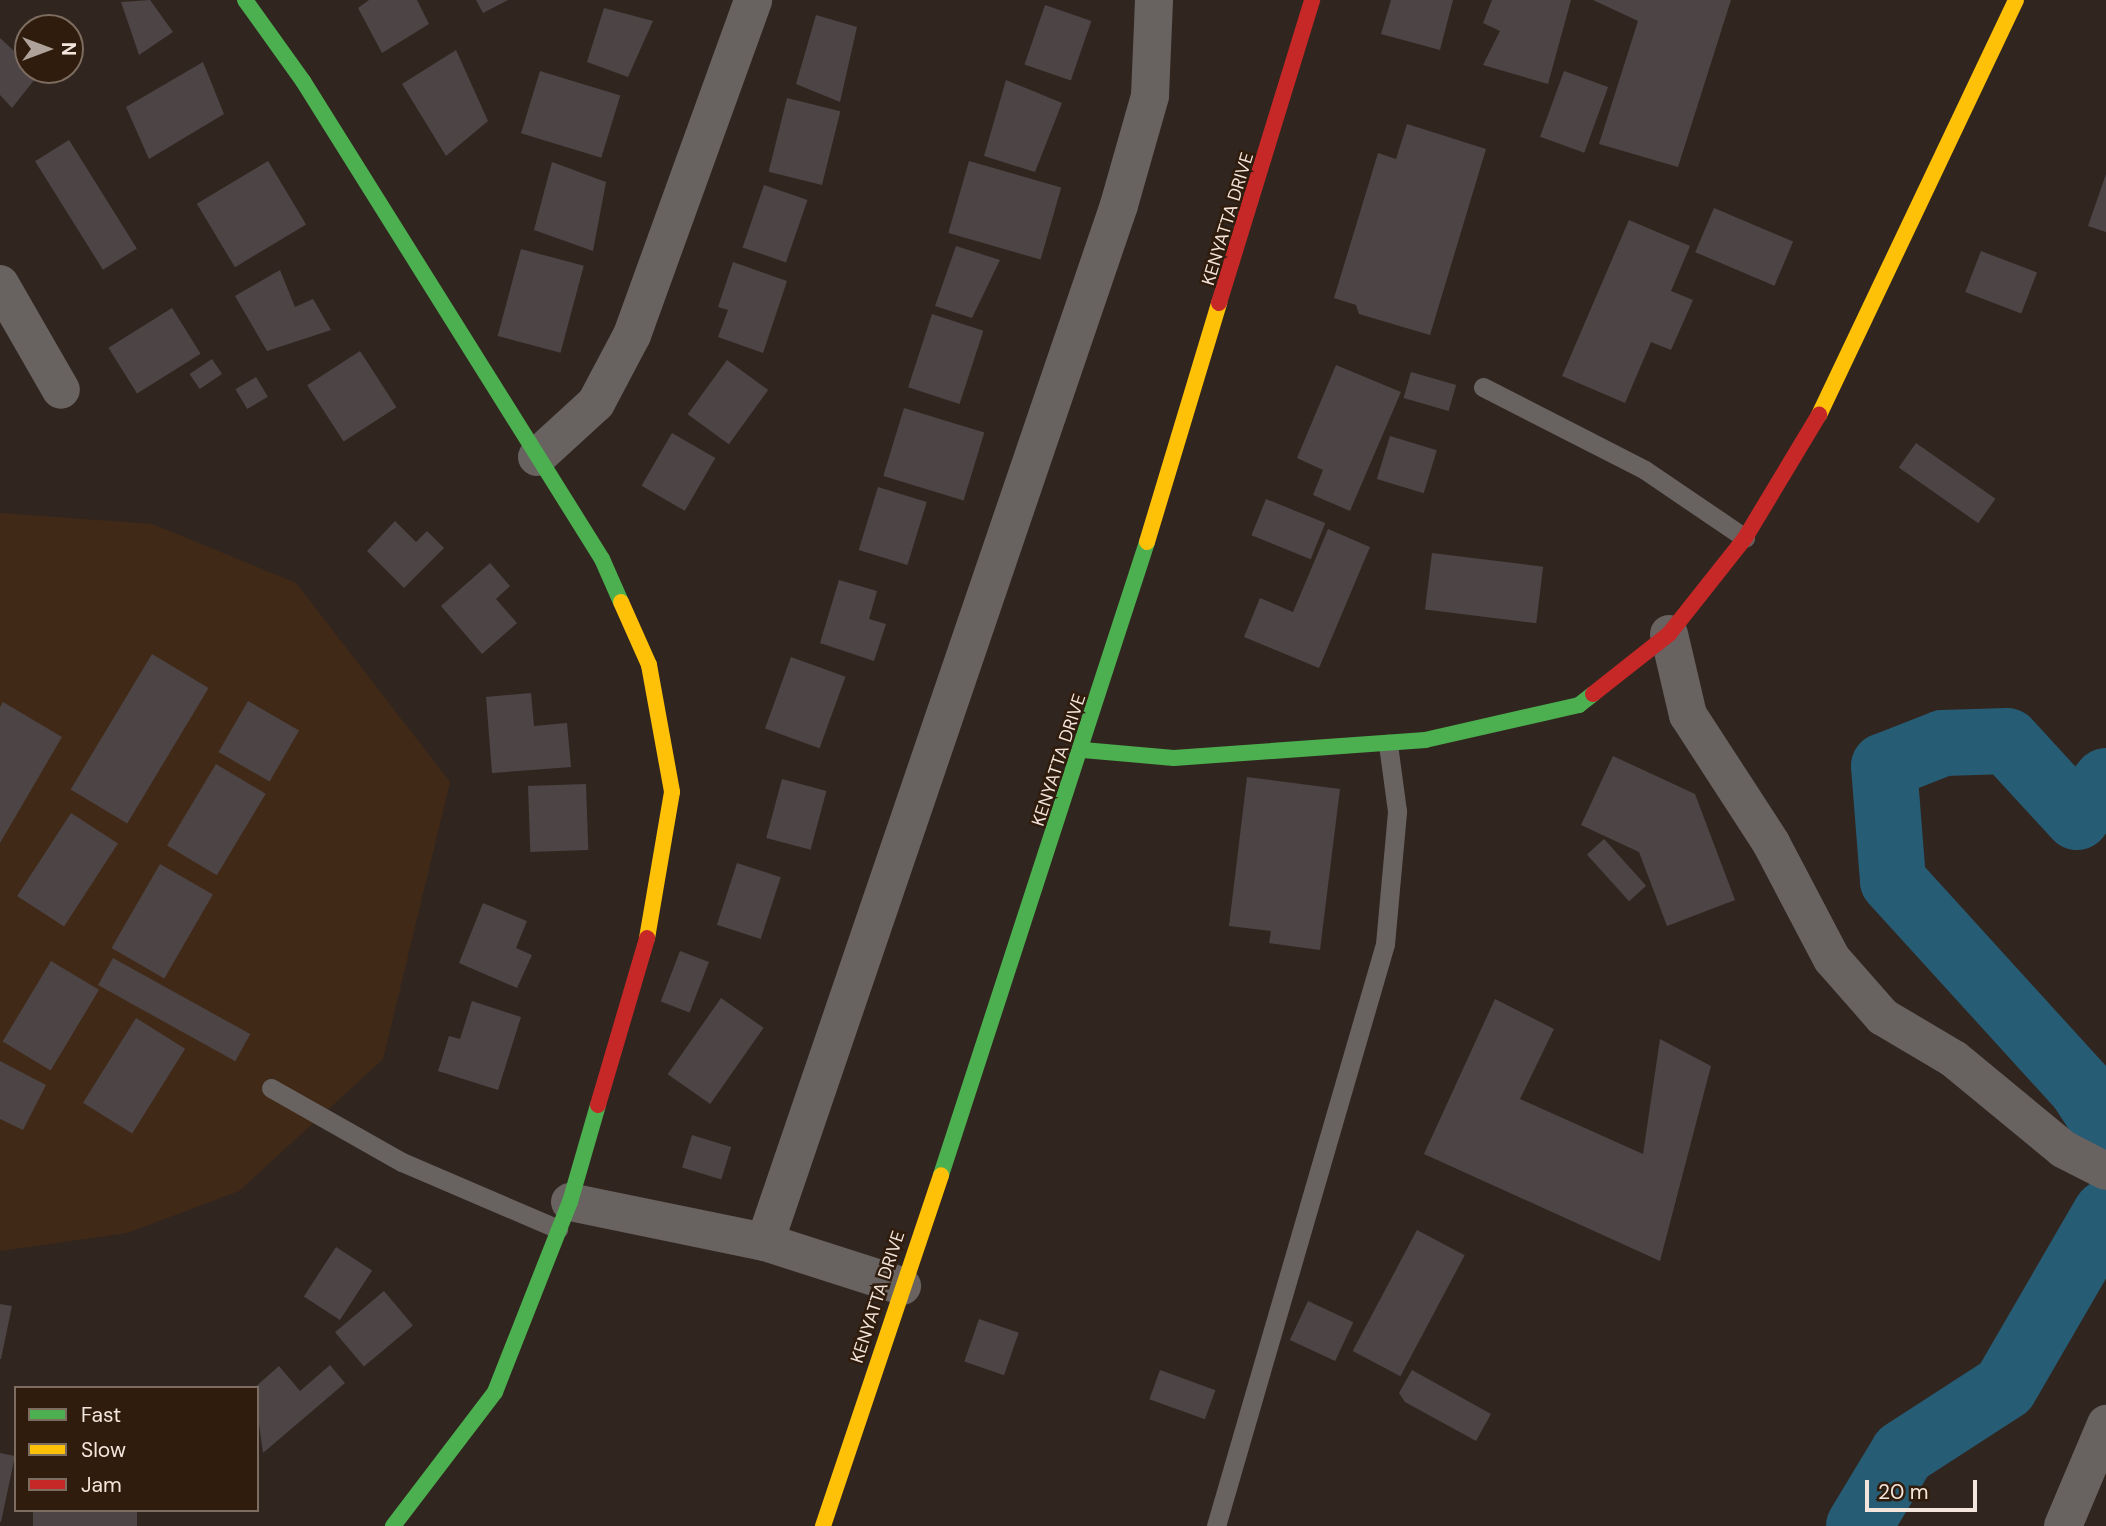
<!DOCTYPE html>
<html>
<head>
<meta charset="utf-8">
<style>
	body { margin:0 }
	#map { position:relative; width:2106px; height:1526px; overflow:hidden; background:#31261f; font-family:"DM Sans",sans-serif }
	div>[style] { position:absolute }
	.built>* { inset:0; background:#412917 }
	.river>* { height:66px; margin:-33px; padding:0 33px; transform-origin:33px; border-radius:33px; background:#275c75 }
	.building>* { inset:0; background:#4c4445; transform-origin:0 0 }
	.lane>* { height:19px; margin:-9.5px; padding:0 9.5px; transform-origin:9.5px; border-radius:9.5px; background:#686361 }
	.street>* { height:38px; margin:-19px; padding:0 19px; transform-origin:19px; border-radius:19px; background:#686361 }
	.fast>* { height:16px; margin:-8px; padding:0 8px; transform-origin:8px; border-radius:8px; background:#4caf50 }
	.slow>* { height:16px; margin:-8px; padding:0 8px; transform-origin:8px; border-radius:8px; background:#ffc107 }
	.jam>* { height:16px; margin:-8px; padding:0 8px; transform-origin:8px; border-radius:8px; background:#c62828 }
	span { translate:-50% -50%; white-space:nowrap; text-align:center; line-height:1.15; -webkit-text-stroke:5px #2f1c0d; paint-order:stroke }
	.street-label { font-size:18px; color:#f3e5dc }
	.legend { position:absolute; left:14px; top:1386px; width:245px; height:126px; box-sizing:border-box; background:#2f1c0d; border:2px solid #7d6c60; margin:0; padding:9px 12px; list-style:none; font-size:21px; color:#f3e5dc }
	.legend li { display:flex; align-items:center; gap:14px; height:35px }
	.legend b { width:35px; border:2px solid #7d6c60 }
	.north { position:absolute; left:14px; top:14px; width:70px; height:70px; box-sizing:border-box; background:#2f1c0d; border:2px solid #7d6c60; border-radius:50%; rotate:90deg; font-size:19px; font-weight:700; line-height:28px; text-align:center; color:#f3e5dc }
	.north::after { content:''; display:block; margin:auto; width:24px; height:32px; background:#afa29a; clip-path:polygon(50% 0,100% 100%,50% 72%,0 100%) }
	.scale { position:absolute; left:1865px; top:1480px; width:112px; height:32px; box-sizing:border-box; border:4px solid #f3e5dc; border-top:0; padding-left:9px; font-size:21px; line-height:24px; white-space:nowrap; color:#f3e5dc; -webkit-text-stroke:5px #2f1c0d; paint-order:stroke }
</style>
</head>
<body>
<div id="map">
	<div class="built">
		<div style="clip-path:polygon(0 513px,152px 524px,296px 583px,450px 782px,383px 1059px,239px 1191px,127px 1233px,0 1251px)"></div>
	</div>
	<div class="river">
		<div style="left:2106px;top:781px;width:46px;rotate:128.9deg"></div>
		<div style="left:2077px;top:817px;width:103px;rotate:-132.6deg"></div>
		<div style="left:2007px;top:741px;width:64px;rotate:178.2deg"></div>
		<div style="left:1943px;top:743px;width:63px;rotate:158.7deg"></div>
		<div style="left:1884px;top:766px;width:115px;rotate:85.5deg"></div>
		<div style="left:1893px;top:881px;width:281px;rotate:47.7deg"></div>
		<div style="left:2082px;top:1089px;width:44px;rotate:57deg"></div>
		<div style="left:1859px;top:1526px;width:85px;rotate:-58.9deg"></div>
		<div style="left:1903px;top:1453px;width:121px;rotate:-32.9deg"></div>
		<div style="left:2005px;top:1387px;width:201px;rotate:-59.9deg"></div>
	</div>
	<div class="building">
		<div style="clip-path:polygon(150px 0,173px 32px,139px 55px,121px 2px)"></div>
		<div style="clip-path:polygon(369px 0,417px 0,429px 24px,382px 53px,358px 8px)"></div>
		<div style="clip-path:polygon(476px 0,508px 0,483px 13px)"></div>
		<div style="clip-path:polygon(1391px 0,1453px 0,1440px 50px,1381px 34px)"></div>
		<div style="clip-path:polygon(1492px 0,1571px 0,1548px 84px,1483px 65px,1500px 31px,1483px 23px)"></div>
		<div style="clip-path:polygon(1593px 0,1731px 0,1678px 167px,1599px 144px,1638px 21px)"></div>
		<div style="left:1045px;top:5px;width:49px;height:63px;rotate:19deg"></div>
		<div style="clip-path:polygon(604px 8px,653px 21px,628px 77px,587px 62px)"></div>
		<div style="clip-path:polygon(816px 15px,857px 27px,840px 102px,796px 84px)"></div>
		<div style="clip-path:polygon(0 38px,39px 74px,12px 108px,0 95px)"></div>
		<div style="clip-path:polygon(456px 50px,488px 121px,446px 156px,402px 84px)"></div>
		<div style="clip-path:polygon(203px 62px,224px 114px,149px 159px,126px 107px)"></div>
		<div style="left:540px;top:71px;width:84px;height:65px;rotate:17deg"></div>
		<div style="left:1564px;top:71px;width:47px;height:70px;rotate:20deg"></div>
		<div style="clip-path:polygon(1006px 80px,1062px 103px,1035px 172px,984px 156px)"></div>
		<div style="left:787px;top:98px;width:55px;height:76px;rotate:14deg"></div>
		<div style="clip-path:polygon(1407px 124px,1486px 149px,1430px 335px,1359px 314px,1356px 305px,1334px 298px,1378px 153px,1396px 159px)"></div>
		<div style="left:69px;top:140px;width:128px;height:40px;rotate:58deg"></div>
		<div style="left:268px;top:161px;width:74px;height:83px;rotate:59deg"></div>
		<div style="left:969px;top:161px;width:96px;height:75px;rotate:16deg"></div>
		<div style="clip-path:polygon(552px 162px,606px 182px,593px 251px,534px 230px)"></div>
		<div style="clip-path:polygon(2106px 174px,2106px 232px,2088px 226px)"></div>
		<div style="left:764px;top:185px;width:46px;height:66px;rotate:19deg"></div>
		<div style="left:1714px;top:208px;width:86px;height:48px;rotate:23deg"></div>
		<div style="clip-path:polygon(1629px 220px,1690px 246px,1671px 291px,1693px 300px,1671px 350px,1651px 342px,1625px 403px,1562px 376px)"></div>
		<div style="clip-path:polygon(956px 246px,1000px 260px,972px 318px,935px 306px)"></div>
		<div style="left:521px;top:249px;width:65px;height:90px;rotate:15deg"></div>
		<div style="left:1981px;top:251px;width:60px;height:44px;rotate:21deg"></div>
		<div style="clip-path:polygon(733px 262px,787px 281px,763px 353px,718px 337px,728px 310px,718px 307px)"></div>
		<div style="clip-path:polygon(280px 270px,295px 307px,313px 299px,331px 330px,267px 351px,235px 296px)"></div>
		<div style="left:172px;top:308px;width:54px;height:75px;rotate:58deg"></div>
		<div style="left:932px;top:314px;width:54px;height:77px;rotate:18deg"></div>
		<div style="left:360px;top:351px;width:67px;height:63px;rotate:57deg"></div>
		<div style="left:212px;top:359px;width:18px;height:27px;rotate:56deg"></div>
		<div style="left:727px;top:360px;width:51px;height:67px;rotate:36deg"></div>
		<div style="clip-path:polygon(1336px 365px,1401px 392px,1350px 511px,1313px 495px,1323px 470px,1297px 458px)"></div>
		<div style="left:1411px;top:372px;width:47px;height:27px;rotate:16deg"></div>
		<div style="left:256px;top:377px;width:23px;height:24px;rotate:59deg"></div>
		<div style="left:904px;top:408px;width:84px;height:71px;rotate:17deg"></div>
		<div style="left:672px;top:433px;width:50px;height:61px;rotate:30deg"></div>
		<div style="left:1390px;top:436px;width:49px;height:45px;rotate:17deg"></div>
		<div style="left:1916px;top:443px;width:97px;height:30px;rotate:35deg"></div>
		<div style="left:878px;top:487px;width:51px;height:66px;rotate:17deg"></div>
		<div style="left:1266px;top:499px;width:64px;height:39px;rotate:22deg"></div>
		<div style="clip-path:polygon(395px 521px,416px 542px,427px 531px,444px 548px,404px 588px,367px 551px)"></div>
		<div style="clip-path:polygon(1328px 529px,1370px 547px,1319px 668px,1244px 637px,1260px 598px,1293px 612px)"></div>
		<div style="left:1432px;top:553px;width:112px;height:57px;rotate:7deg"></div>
		<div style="clip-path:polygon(490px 563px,510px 586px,496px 599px,517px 623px,482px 654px,441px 606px)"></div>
		<div style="clip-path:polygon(839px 580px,877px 591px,869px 619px,886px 624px,874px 661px,820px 643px)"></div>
		<div style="left:152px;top:654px;width:66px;height:158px;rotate:31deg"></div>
		<div style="left:791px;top:657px;width:58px;height:76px;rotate:20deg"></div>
		<div style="clip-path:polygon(531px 693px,534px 726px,567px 723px,571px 767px,492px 773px,486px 697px)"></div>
		<div style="left:248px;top:701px;width:59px;height:59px;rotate:30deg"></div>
		<div style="clip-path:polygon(3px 702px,62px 737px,0 843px,0 707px)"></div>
		<div style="clip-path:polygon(1613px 756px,1695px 794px,1735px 900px,1667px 926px,1639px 852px,1581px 825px)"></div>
		<div style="left:216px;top:764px;width:58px;height:95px;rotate:31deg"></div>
		<div style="clip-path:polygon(1247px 777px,1340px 789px,1320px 950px,1269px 943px,1271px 931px,1229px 926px)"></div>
		<div style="left:782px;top:779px;width:46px;height:61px;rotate:15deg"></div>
		<div style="left:586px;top:784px;width:66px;height:58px;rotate:88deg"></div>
		<div style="left:71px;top:813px;width:56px;height:99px;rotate:33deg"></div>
		<div style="left:1604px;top:839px;width:63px;height:23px;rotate:48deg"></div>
		<div style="left:737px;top:863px;width:46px;height:65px;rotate:18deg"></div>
		<div style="left:160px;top:864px;width:61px;height:97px;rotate:30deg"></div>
		<div style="clip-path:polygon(483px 903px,527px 921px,516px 948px,532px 955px,517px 988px,459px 963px)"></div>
		<div style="left:680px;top:951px;width:31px;height:54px;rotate:21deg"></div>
		<div style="left:113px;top:958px;width:157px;height:31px;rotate:29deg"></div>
		<div style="left:51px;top:961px;width:56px;height:94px;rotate:31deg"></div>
		<div style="left:721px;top:998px;width:52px;height:93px;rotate:35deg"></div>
		<div style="clip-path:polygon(1495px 999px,1554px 1029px,1520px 1099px,1643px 1154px,1660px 1039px,1711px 1066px,1660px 1261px,1424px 1154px)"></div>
		<div style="clip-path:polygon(472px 1001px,521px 1017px,498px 1090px,438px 1071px,449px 1036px,460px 1039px)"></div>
		<div style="left:136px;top:1018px;width:58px;height:100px;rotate:32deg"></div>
		<div style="clip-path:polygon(0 1061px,46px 1085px,23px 1130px,0 1119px)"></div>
		<div style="left:692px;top:1135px;width:41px;height:34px;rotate:17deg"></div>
		<div style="left:1417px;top:1230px;width:54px;height:137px;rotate:28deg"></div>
		<div style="left:336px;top:1247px;width:43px;height:59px;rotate:33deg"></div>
		<div style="left:384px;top:1291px;width:45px;height:64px;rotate:50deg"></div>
		<div style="left:1308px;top:1301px;width:50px;height:43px;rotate:25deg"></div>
		<div style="clip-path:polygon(0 1304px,12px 1306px,1px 1359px,0 1359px)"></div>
		<div style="left:979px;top:1319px;width:42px;height:45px;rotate:19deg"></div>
		<div style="clip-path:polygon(330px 1365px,345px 1383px,263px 1453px,254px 1388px,279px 1366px,300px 1391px)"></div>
		<div style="left:1160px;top:1370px;width:59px;height:31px;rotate:20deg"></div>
		<div style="clip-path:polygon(1412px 1370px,1491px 1414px,1476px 1441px,1405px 1402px,1399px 1393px)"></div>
		<div style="clip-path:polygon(0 1453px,15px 1456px,1px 1522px,0 1522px)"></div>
		<div style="left:33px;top:1510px;width:104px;height:16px"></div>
	</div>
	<div class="lane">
		<div style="left:1483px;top:387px;width:182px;rotate:27.1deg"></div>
		<div style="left:1645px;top:470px;width:121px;rotate:34.2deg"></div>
		<div style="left:271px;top:1088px;width:150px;rotate:29.5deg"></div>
		<div style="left:402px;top:1162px;width:170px;rotate:23.2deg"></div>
		<div style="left:1216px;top:1526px;width:606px;rotate:-73.81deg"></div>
		<div style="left:1385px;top:944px;width:134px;rotate:-84.8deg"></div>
		<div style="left:1397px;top:811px;width:68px;rotate:-97.7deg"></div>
	</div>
	<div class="street">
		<div style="left:0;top:284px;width:122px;rotate:60.1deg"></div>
		<div style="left:537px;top:457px;width:80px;rotate:-42.5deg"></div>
		<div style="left:596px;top:403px;width:77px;rotate:-62.1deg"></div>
		<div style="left:632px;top:335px;width:356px;rotate:-70.1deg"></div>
		<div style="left:1669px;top:634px;width:83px;rotate:76.8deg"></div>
		<div style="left:1688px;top:715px;width:153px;rotate:57deg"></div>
		<div style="left:1771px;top:843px;width:131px;rotate:62.3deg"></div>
		<div style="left:1832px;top:959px;width:77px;rotate:48.7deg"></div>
		<div style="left:1883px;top:1017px;width:82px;rotate:30.6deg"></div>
		<div style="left:1954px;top:1059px;width:141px;rotate:39.5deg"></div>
		<div style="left:2063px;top:1149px;width:48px;rotate:27.1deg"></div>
		<div style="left:570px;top:1202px;width:199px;rotate:11.6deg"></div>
		<div style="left:765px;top:1242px;width:144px;rotate:17.8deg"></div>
		<div style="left:765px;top:1242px;width:1096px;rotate:-71.15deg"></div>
		<div style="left:1119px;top:205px;width:113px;rotate:-74.1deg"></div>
		<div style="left:1150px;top:96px;width:96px;rotate:-87.6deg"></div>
		<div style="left:2063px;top:1526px;width:111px;rotate:-67.1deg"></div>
	</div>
	<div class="fast">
		<div style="left:245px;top:0;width:100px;rotate:54.4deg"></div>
		<div style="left:303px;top:81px;width:564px;rotate:57.97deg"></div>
		<div style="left:602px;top:559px;width:47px;rotate:66.2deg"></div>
		<div style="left:1083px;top:750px;width:91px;rotate:5deg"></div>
		<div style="left:1174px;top:758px;width:252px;rotate:-4.1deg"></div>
		<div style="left:1425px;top:740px;width:158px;rotate:-12.8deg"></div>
		<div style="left:1579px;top:705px;width:18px;rotate:-38deg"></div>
		<div style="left:941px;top:1175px;width:666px;rotate:-71.97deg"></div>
		<div style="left:393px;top:1526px;width:168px;rotate:-52.7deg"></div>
		<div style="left:495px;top:1392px;width:204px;rotate:-68.5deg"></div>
		<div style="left:570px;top:1202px;width:101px;rotate:-73.9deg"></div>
	</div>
	<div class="slow">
		<div style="left:1819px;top:415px;width:459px;rotate:-64.6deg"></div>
		<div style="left:1147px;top:542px;width:250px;rotate:-73.2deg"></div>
		<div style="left:621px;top:602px;width:69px;rotate:66deg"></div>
		<div style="left:649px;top:665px;width:129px;rotate:79.7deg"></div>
		<div style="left:672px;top:792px;width:148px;rotate:99.7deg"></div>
		<div style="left:823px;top:1526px;width:370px;rotate:-71.4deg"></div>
	</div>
	<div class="jam">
		<div style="left:1219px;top:303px;width:317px;rotate:-72.9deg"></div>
		<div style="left:1593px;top:694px;width:97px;rotate:-38.3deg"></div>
		<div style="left:1669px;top:634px;width:122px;rotate:-51.6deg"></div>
		<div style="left:1745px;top:538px;width:144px;rotate:-59deg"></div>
		<div style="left:598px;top:1105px;width:174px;rotate:-73.6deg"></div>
	</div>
	<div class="street-label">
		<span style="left:1228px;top:219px;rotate:-73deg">KENYATTA DRIVE</span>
		<span style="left:1059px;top:760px;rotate:-72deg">KENYATTA DRIVE</span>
		<span style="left:878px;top:1297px;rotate:-72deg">KENYATTA DRIVE</span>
	</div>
	<ul class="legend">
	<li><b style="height:9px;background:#4caf50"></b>Fast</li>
	<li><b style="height:9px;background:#ffc107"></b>Slow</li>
	<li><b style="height:9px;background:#c62828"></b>Jam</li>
	</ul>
	<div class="north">N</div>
	<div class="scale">20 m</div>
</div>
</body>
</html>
